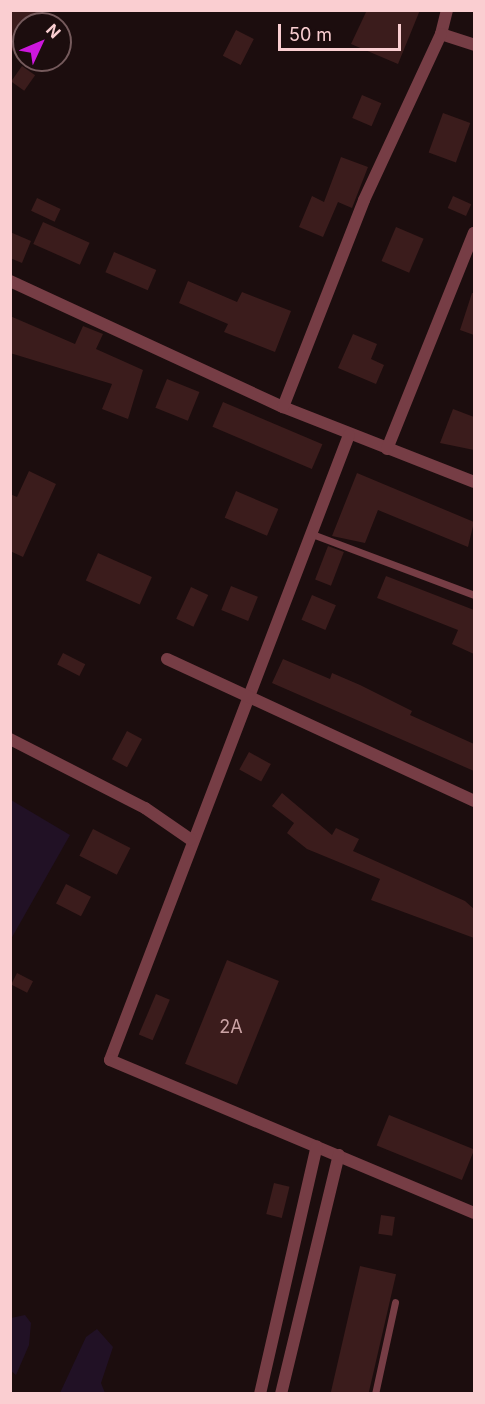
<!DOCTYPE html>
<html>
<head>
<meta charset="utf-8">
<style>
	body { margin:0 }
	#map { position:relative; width:485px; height:1404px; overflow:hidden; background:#1c0d0e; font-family:Inter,sans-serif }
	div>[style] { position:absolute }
	.green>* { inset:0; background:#211125 }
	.building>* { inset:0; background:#3b1c1c; transform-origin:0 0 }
	.lane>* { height:7px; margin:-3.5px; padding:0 3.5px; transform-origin:3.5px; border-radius:3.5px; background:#763d45 }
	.street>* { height:12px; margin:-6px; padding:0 6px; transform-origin:6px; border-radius:6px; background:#763d45 }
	span { translate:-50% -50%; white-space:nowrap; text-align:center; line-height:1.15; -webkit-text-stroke:6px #1c0d0e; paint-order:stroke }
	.number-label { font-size:18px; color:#caa2a4 }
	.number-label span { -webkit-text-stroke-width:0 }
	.frame { position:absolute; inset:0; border:12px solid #faced1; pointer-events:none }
	.north { position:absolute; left:12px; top:12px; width:60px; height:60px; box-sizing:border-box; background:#1c0d0e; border:2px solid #755a5c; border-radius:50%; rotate:46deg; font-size:16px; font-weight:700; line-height:24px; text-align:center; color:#faced1 }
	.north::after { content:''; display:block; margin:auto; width:21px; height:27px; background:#cd17dd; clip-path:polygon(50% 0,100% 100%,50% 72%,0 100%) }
	.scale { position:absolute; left:278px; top:24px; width:123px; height:27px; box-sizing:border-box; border:3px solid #faced1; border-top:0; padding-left:8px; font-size:18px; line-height:21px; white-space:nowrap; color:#faced1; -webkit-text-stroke:4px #1c0d0e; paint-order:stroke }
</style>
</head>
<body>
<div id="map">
	<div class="green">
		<div style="clip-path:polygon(11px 800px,70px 835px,11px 939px)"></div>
		<div style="clip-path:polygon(25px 1315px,31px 1323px,29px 1345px,16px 1375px,11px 1371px,11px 1318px)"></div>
		<div style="clip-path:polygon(97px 1329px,113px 1347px,101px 1383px,105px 1393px,60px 1393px,86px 1337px)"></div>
	</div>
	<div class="building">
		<div style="clip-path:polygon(10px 10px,40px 10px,32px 24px,24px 24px,24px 58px,10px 49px)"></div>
		<div style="clip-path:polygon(367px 10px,420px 10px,398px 64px,351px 44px)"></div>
		<div style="left:236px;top:30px;width:20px;height:29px;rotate:27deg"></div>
		<div style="left:22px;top:66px;width:16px;height:19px;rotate:35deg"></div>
		<div style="left:362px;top:95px;width:21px;height:25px;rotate:23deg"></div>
		<div style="left:443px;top:113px;width:29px;height:42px;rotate:20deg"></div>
		<div style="clip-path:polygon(341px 157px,368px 167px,352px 208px,338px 202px,323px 237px,299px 227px,312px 196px,324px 202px)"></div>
		<div style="left:453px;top:196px;width:20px;height:13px;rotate:24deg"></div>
		<div style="left:37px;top:198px;width:26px;height:14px;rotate:25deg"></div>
		<div style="left:43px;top:222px;width:51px;height:24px;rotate:24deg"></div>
		<div style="left:396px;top:227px;width:30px;height:37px;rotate:23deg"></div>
		<div style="clip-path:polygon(10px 232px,31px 241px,22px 263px,10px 258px)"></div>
		<div style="left:114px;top:252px;width:46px;height:22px;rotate:23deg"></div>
		<div style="clip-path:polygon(188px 281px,237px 302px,242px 292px,291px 311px,275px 352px,224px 332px,228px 324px,179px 303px)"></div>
		<div style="clip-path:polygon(472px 293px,474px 293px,474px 335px,460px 330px)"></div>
		<div style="clip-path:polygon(10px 316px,75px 344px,83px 326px,103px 334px,96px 349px,143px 370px,128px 419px,102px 409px,112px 384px,10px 353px)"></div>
		<div style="clip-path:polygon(353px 334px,377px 344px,371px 359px,384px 365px,376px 384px,338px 368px)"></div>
		<div style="left:167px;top:379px;width:35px;height:31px;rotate:22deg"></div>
		<div style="left:223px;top:402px;width:108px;height:27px;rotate:23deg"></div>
		<div style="clip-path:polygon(453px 409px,474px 417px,474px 450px,440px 443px)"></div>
		<div style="clip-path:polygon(29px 471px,56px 484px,23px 557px,10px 551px,10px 494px,17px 497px)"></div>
		<div style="clip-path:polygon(357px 473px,474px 522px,468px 547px,378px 510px,365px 543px,332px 536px)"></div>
		<div style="left:236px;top:491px;width:46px;height:29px;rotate:23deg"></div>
		<div style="left:328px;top:546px;width:17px;height:36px;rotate:21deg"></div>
		<div style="left:98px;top:553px;width:59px;height:30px;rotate:24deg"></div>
		<div style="clip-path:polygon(386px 576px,474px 610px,474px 654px,452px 644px,458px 630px,377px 598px)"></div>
		<div style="left:231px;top:586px;width:29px;height:26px;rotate:22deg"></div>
		<div style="left:191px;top:587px;width:19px;height:35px;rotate:25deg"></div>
		<div style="left:312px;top:595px;width:26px;height:27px;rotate:23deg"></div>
		<div style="left:63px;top:653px;width:25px;height:13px;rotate:27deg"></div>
		<div style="clip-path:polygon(283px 659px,330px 679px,332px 673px,360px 685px,412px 711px,410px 715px,474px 744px,474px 771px,272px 683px)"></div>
		<div style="left:127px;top:731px;width:17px;height:32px;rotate:28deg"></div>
		<div style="left:249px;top:752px;width:25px;height:20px;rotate:29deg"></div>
		<div style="clip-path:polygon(282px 793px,332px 835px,336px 828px,359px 839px,353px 851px,465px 901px,474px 909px,474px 938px,371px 900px,380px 879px,307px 849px,287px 833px,294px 823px,272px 806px)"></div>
		<div style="left:93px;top:829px;width:42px;height:30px;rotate:27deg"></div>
		<div style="left:66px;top:884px;width:28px;height:22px;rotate:27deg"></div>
		<div style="left:227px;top:960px;width:56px;height:112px;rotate:22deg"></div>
		<div style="left:17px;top:973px;width:18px;height:13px;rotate:27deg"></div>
		<div style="left:156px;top:994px;width:15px;height:44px;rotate:23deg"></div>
		<div style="left:389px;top:1115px;width:92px;height:33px;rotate:22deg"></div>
		<div style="left:274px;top:1183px;width:16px;height:32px;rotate:14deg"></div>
		<div style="left:381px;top:1215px;width:14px;height:19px;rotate:8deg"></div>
		<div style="left:360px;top:1266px;width:37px;height:131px;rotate:13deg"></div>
	</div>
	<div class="lane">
		<div style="left:312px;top:534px;width:173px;rotate:20.6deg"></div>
		<div style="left:375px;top:1394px;width:94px;rotate:-77.7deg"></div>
	</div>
	<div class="street">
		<div style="left:447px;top:10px;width:25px;rotate:104deg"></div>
		<div style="left:441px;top:34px;width:35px;rotate:18deg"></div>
		<div style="left:10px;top:281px;width:301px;rotate:24.8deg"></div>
		<div style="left:283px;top:407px;width:205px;rotate:21.4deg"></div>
		<div style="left:283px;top:407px;width:222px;rotate:-68.6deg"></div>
		<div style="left:364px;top:200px;width:183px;rotate:-65.1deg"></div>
		<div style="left:349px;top:435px;width:669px;rotate:110.93deg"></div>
		<div style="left:110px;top:1060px;width:395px;rotate:22.8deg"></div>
		<div style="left:387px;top:449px;width:233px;rotate:-68.1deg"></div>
		<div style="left:167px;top:659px;width:338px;rotate:24.8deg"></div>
		<div style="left:10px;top:739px;width:152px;rotate:27.1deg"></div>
		<div style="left:145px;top:808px;width:55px;rotate:34.6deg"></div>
		<div style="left:260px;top:1394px;width:254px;rotate:-77.1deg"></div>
		<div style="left:281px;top:1394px;width:246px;rotate:-76.4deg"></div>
	</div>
	<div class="number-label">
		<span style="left:231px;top:1027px">2А</span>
	</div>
	<div class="frame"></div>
	<div class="north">N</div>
	<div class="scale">50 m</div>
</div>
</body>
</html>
